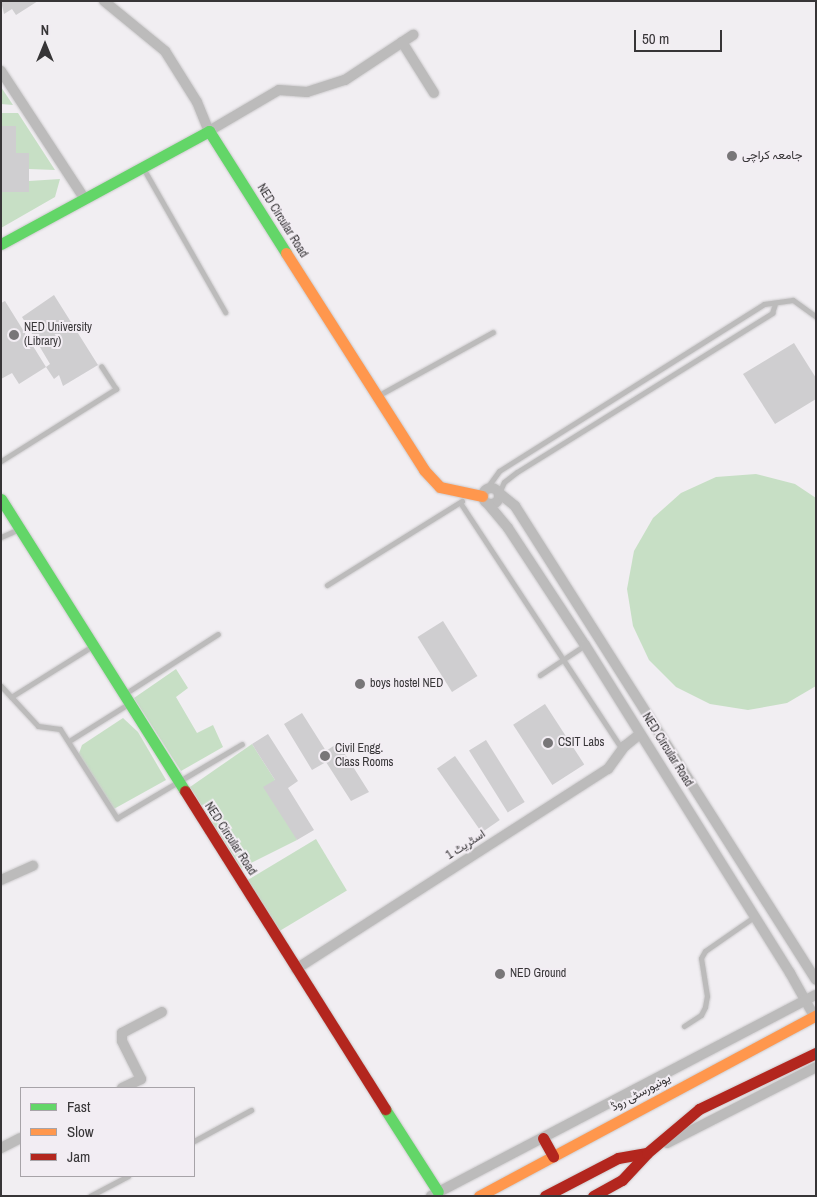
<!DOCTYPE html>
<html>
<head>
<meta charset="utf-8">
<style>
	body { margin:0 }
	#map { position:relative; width:817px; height:1197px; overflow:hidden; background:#f1eef2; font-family:"Archivo Narrow",Vazirmatn,sans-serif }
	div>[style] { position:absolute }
	.green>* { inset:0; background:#c7dfc5; transform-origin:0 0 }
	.building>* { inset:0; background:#cfced0; transform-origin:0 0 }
	.roads { filter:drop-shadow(0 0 1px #cccacc) drop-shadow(0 0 1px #cccacc) }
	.lane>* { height:5px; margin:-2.5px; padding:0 2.5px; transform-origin:2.5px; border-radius:2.5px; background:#bcbbbb }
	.street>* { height:10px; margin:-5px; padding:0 5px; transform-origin:5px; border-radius:5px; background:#bcbbbb }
	.street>.ring { margin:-5px; padding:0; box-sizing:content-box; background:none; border:10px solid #bcbbbb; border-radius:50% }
	.fast>* { height:11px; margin:-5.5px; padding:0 5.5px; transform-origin:5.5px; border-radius:5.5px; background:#63d668 }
	.slow>* { height:11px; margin:-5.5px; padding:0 5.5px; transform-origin:5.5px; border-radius:5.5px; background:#ff974d }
	.jam>* { height:11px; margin:-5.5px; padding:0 5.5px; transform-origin:5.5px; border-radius:5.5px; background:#b3261e }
	.dots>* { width:14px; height:14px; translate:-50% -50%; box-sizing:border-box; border:2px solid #f2edf3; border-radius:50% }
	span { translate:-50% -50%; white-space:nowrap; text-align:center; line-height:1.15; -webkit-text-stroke:4px #f2edf3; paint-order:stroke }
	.poi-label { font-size:12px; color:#373537 }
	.left { translate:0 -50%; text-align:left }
	.street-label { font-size:12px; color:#373537 }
	.frame { position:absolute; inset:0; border:2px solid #373537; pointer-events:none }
	.legend { position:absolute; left:20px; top:1087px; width:175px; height:90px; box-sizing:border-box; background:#f2edf3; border:1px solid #a7a3a8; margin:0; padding:6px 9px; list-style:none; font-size:15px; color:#373537 }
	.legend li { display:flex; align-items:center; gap:10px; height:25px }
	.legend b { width:25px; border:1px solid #a7a3a8 }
	.north { position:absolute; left:20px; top:20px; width:50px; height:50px; -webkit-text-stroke:4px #f2edf3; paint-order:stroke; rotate:0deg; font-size:14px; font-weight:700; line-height:20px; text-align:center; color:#373537 }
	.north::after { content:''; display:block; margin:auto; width:18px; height:22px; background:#373537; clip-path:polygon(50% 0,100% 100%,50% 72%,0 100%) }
	.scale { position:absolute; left:634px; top:30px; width:88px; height:22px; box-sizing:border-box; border:2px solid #373537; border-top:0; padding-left:6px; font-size:15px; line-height:18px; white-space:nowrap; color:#373537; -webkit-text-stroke:4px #f2edf3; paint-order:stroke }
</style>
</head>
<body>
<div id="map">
	<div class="green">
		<div style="clip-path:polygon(1px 87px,13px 105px,1px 104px)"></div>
		<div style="clip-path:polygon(1px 113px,18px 113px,55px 170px,29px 169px,29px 153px,16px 153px,15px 126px,1px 126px)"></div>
		<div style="clip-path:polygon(60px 179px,55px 197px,1px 228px,1px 192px,29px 192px,29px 181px)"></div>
		<div style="clip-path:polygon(756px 474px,795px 484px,816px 498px,816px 686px,787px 703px,748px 710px,710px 704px,676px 687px,649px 660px,633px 626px,627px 589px,634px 551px,653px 518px,681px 493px,716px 477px)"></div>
		<div style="clip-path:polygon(176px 669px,188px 688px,176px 697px,197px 733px,213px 725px,223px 747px,181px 771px,134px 698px)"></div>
		<div style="clip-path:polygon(123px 718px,138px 732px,166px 780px,112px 810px,78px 756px,82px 745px)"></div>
		<div style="clip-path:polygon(252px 744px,275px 780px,297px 840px,241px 868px,190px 787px)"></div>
		<div style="left:316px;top:839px;width:60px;height:81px;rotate:59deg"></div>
	</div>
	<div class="building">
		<div style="clip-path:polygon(1px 1px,38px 1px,16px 15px,12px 9px,4px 14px)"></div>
		<div style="clip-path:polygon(1px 126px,16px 126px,16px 153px,29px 153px,29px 192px,1px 192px)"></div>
		<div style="clip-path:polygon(54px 295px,98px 365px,63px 386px,59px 375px,54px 379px,46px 367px,50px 364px,22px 317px)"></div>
		<div style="clip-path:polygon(5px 301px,46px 367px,19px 384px,12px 373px,1px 379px,1px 303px)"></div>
		<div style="clip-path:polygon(794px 343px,816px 378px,816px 399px,775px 424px,743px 374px)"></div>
		<div style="left:443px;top:621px;width:65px;height:30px;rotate:58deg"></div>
		<div style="left:545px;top:704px;width:72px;height:38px;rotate:57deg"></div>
		<div style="clip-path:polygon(302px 713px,326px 751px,338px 743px,369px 792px,351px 801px,326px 762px,312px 770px,284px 724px)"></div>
		<div style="clip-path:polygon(268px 734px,298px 781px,288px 788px,314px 830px,297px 840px,263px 787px,275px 780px,252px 744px)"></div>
		<div style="left:486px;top:740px;width:73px;height:20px;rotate:58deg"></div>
		<div style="left:455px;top:756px;width:78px;height:22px;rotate:55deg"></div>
	</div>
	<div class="roads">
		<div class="lane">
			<div style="left:143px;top:168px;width:166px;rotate:60.3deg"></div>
			<div style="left:379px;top:395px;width:130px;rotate:-28.9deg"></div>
			<div style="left:1px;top:461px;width:136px;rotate:-32.1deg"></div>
			<div style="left:116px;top:389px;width:27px;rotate:-123deg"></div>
			<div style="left:486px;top:489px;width:22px;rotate:-54deg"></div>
			<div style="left:499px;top:471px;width:313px;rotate:-32.2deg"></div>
			<div style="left:764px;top:304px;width:29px;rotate:-8deg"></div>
			<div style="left:793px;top:300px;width:29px;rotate:36deg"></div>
			<div style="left:499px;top:493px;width:12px;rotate:-66deg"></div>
			<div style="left:504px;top:482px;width:16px;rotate:-38deg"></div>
			<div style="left:517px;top:472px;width:301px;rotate:-31.9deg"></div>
			<div style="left:772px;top:313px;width:9px;rotate:-72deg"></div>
			<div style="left:461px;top:504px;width:295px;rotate:56.7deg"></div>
			<div style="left:1px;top:537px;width:20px;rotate:-24deg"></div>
			<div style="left:327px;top:585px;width:159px;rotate:-31.9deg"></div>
			<div style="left:540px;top:675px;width:54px;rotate:-33.7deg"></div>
			<div style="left:1px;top:686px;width:54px;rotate:47.2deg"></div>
			<div style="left:38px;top:726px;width:22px;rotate:8deg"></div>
			<div style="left:60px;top:729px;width:106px;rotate:57.4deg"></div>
			<div style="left:117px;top:818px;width:145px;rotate:-30.6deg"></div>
			<div style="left:126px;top:693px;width:109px;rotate:-32.7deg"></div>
			<div style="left:11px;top:697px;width:94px;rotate:-32deg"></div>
			<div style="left:69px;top:741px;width:70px;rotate:-32.1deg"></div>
			<div style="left:684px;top:1026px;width:20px;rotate:-33deg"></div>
			<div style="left:701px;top:1015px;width:9px;rotate:-63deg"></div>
			<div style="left:705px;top:1007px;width:11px;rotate:-80deg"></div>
			<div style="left:707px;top:996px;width:38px;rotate:-99deg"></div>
			<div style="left:701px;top:958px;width:8px;rotate:-60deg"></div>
			<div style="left:705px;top:951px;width:60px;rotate:-34.8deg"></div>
			<div style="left:194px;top:1141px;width:65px;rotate:-28.5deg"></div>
			<div style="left:90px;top:1196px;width:43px;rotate:-27.8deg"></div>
		</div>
		<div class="street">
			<div style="left:104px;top:1px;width:79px;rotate:39.3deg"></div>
			<div style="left:165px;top:51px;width:60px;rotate:57.9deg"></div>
			<div style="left:197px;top:102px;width:31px;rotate:68deg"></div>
			<div style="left:209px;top:131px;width:81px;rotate:-30.4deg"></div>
			<div style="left:279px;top:90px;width:28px;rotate:4deg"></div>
			<div style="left:307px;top:92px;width:40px;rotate:-18deg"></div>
			<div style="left:345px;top:80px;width:82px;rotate:-33.5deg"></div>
			<div style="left:402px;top:42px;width:60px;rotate:57.9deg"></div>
			<div style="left:1px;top:71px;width:152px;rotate:56.8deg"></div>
			<div class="ring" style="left:483px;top:488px;width:6px;height:6px"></div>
			<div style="left:499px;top:493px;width:21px;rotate:39deg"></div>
			<div style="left:515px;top:506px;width:561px;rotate:57.58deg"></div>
			<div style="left:488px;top:504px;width:31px;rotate:50deg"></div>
			<div style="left:508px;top:528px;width:140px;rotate:56.7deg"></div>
			<div style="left:585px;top:645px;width:387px;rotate:58deg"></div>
			<div style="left:790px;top:973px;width:49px;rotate:60.8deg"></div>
			<div style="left:1px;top:880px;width:35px;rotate:-24deg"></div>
			<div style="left:296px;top:969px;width:371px;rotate:-32.7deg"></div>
			<div style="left:608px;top:769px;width:29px;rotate:-54deg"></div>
			<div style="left:625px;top:746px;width:19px;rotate:-39deg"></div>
			<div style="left:122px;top:1088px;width:21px;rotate:-25deg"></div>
			<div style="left:141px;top:1079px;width:42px;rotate:-116.6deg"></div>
			<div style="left:122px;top:1041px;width:8px;rotate:-90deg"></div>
			<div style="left:122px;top:1033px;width:45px;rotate:-27.7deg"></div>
			<div style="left:667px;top:1143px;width:167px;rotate:-27deg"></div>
			<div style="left:1px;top:1148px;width:22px;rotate:-27deg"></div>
			<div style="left:431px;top:1196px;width:434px;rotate:-27.6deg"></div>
		</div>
		<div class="fast">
			<div style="left:1px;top:244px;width:237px;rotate:-28.5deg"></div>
			<div style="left:209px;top:131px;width:144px;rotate:57.7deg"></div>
			<div style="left:1px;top:499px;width:345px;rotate:57.8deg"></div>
			<div style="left:385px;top:1109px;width:98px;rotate:57.4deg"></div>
		</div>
		<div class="slow">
			<div style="left:286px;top:253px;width:257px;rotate:57.5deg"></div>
			<div style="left:424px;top:470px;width:23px;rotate:47deg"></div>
			<div style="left:440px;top:487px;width:43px;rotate:12.1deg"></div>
			<div style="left:479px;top:1196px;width:383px;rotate:-28.2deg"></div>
		</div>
		<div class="jam">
			<div style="left:185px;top:791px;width:376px;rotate:57.8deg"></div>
			<div style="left:543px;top:1138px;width:21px;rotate:61deg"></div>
			<div style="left:545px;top:1196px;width:82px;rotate:-27.5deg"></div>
			<div style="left:618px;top:1158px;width:29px;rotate:-10deg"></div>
			<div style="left:593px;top:1196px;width:33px;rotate:-29deg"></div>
			<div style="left:622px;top:1180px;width:37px;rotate:-47deg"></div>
			<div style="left:647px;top:1153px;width:68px;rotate:-40.2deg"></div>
			<div style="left:699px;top:1109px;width:130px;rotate:-25.6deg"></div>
		</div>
	</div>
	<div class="dots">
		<div style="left:732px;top:156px;background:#787678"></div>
		<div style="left:14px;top:335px;background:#787678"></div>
		<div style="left:360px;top:684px;background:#787678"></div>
		<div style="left:548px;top:743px;background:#787678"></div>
		<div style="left:325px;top:756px;background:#787678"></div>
		<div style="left:500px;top:974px;background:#787678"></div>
	</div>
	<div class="poi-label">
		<span class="left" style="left:742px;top:156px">جامعہ کراچی</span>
		<span class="left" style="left:24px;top:335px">NED University<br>(Library)</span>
		<span class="left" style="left:370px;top:684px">boys hostel NED</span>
		<span class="left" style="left:558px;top:743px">CSIT Labs</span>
		<span class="left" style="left:335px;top:756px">Civil Engg.<br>Class Rooms</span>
		<span class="left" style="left:510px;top:974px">NED Ground</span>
	</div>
	<div class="street-label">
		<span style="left:282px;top:221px;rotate:58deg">NED Circular Road</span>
		<span style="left:667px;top:750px;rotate:58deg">NED Circular Road</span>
		<span style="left:230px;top:839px;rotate:57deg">NED Circular Road</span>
		<span style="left:466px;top:845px;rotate:-33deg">اسٹریٹ 1</span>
		<span style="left:641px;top:1093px;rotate:-28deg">یونیورسٹی روڈ</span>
	</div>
	<div class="frame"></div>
	<ul class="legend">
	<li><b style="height:6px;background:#63d668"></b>Fast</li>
	<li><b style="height:6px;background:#ff974d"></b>Slow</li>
	<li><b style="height:6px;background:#b3261e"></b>Jam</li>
	</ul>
	<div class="north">N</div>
	<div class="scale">50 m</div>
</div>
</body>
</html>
